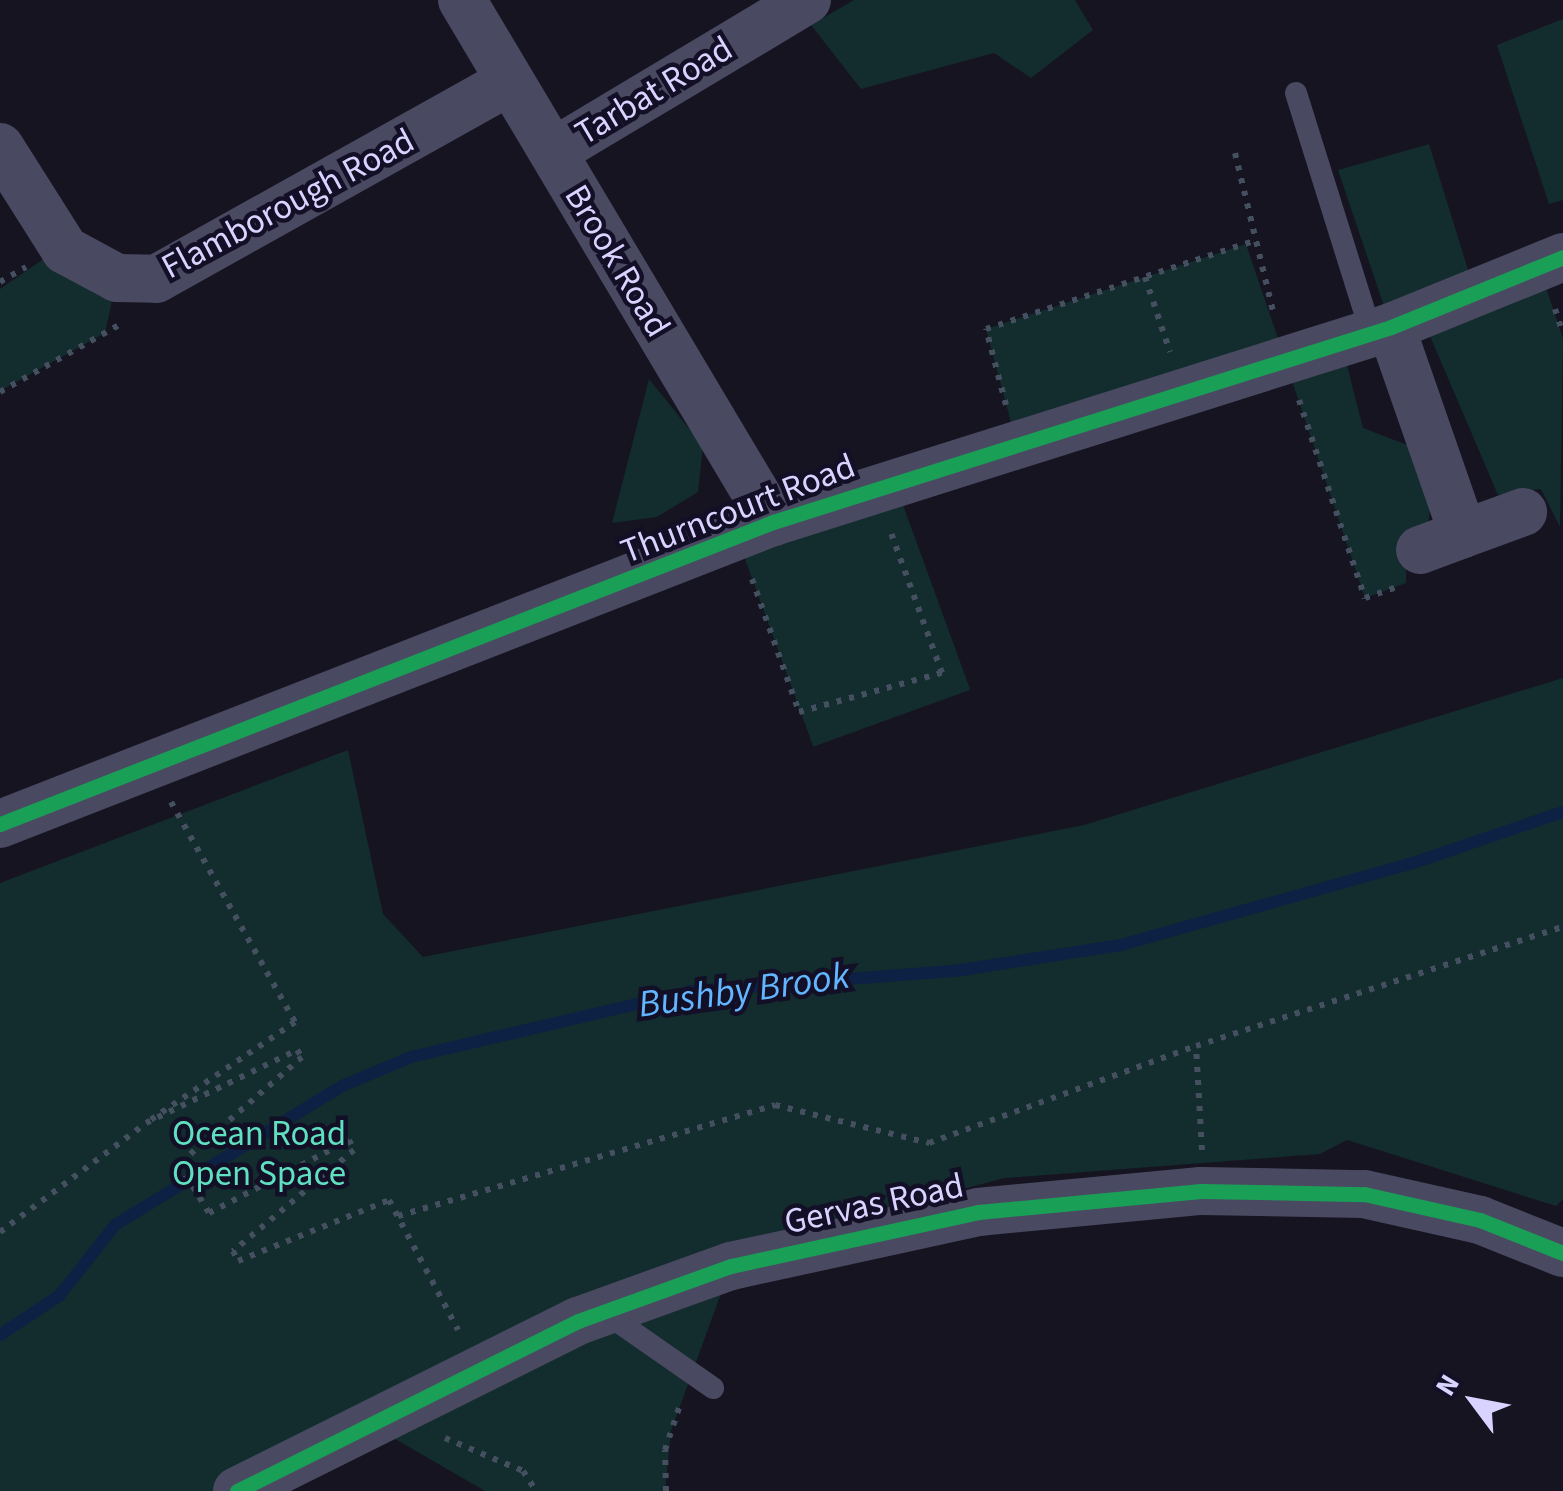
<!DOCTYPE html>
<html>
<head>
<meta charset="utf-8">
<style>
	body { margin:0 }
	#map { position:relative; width:1563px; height:1491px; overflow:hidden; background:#161421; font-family:"Source Sans 3",sans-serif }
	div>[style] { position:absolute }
	.green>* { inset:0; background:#132c2d; transform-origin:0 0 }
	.stream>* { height:12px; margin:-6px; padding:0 6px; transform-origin:6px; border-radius:6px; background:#0d2144 }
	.path>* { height:6px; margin-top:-3px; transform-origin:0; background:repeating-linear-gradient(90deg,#44505f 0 5px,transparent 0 13px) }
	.service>* { height:22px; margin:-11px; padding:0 11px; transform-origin:11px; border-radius:11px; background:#4a4962 }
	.minor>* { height:48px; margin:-24px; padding:0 24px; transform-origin:24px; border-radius:24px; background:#4a4962 }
	.cycleway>* { height:15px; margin:-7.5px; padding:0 7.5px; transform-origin:7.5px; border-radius:7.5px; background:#1a9f57 }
	span { translate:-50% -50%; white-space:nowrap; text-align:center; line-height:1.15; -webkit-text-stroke:9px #130f26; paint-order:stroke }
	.street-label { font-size:35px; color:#d9d4ff }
	.park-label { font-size:35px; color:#5fe0c0 }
	.water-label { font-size:38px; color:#62b6ff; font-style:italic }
	.north { position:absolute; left:1423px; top:1351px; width:100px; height:100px; -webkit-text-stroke:8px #130f26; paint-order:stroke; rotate:302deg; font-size:28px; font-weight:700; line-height:40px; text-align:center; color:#d9d4ff }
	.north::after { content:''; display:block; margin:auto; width:35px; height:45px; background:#d9d4ff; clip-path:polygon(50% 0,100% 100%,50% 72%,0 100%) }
</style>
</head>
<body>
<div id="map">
	<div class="green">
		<div style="clip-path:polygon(854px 0,1075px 0,1093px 30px,1031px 78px,994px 53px,861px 89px,811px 25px)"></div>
		<div style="clip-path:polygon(1563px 19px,1563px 200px,1549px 204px,1497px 45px)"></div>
		<div style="clip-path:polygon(1429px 144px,1475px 292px,1539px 266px,1563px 339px,1560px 527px,1541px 489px,1498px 495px,1421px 315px,1391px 327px,1338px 170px)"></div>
		<div style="clip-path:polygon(1246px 244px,1285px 359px,1341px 342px,1363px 428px,1436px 456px,1427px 535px,1406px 554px,1406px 583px,1365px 598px,1285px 360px,1017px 445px,986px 329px)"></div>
		<div style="clip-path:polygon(55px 251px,117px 278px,105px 333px,0 391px,0 289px)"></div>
		<div style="clip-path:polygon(649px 379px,703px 446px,698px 492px,657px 517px,612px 523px)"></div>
		<div style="left:895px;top:483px;width:220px;height:167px;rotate:70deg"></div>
		<div style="clip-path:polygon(1563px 678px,1563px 1199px,1556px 1206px,1347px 1140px,1320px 1154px,1005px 1178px,726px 1251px,731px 1266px,671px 1431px,665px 1491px,485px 1491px,390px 1436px,279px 1491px,0 1491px,0 883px,348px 750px,383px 914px,423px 957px,1084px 825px)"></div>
	</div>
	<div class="stream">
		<div style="left:0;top:1335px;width:71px;rotate:-33.5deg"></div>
		<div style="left:59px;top:1296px;width:90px;rotate:-51.7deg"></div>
		<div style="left:115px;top:1225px;width:266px;rotate:-31.5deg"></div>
		<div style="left:342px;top:1086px;width:75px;rotate:-22.8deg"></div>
		<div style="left:411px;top:1057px;width:290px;rotate:-13.2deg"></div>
		<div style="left:693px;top:991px;width:263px;rotate:-4.4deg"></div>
		<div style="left:955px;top:971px;width:168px;rotate:-8.9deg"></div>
		<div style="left:1121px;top:945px;width:303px;rotate:-15.7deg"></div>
		<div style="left:1413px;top:863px;width:158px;rotate:-18.8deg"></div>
	</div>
	<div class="path">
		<div style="left:1235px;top:153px;width:168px;rotate:76.5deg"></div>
		<div style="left:1145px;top:277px;width:79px;rotate:71.6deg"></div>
		<div style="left:0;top:282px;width:30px;rotate:-30deg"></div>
		<div style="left:1555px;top:309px;width:25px;rotate:72deg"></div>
		<div style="left:0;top:392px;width:142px;rotate:-29.4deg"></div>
		<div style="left:1299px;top:400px;width:209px;rotate:71.6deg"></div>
		<div style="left:1365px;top:598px;width:34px;rotate:-19deg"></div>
		<div style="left:1006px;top:405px;width:79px;rotate:-104.7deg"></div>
		<div style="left:986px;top:329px;width:279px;rotate:-18.2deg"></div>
		<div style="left:752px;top:579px;width:141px;rotate:70.5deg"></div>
		<div style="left:799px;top:712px;width:148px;rotate:-15.3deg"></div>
		<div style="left:942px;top:673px;width:152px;rotate:-110deg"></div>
		<div style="left:171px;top:802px;width:253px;rotate:60.6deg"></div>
		<div style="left:295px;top:1022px;width:180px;rotate:145.9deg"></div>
		<div style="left:146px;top:1123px;width:168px;rotate:-25.8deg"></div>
		<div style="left:297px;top:1050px;width:9px;rotate:54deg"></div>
		<div style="left:302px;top:1057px;width:163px;rotate:139deg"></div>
		<div style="left:179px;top:1164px;width:57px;rotate:58.5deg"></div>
		<div style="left:209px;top:1213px;width:158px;rotate:-27.5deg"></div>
		<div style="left:349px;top:1140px;width:11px;rotate:63deg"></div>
		<div style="left:354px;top:1150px;width:158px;rotate:140.1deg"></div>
		<div style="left:233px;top:1251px;width:11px;rotate:63deg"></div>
		<div style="left:238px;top:1261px;width:163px;rotate:-22deg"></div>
		<div style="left:389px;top:1200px;width:147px;rotate:62deg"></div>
		<div style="left:1202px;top:1150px;width:104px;rotate:-93.3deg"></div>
		<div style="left:1196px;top:1046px;width:386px;rotate:-18deg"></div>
		<div style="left:398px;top:1216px;width:393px;rotate:-16.4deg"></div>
		<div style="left:775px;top:1105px;width:159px;rotate:13.9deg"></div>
		<div style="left:929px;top:1143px;width:284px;rotate:-20deg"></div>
		<div style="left:0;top:1232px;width:182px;rotate:-36.7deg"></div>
		<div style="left:445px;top:1438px;width:85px;rotate:22.9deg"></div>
		<div style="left:523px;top:1471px;width:24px;rotate:57deg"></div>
		<div style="left:666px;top:1491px;width:41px;rotate:-91.4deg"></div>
		<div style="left:665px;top:1450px;width:47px;rotate:-71.6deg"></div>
	</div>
	<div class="service">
		<div style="left:1296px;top:93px;width:251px;rotate:72.6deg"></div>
		<div style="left:604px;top:1312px;width:133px;rotate:34.9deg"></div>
	</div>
	<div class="minor">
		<div style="left:462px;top:0;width:608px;rotate:59.21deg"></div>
		<div style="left:0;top:147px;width:122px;rotate:57.7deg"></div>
		<div style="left:65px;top:250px;width:59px;rotate:28.3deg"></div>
		<div style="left:117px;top:278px;width:39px;rotate:1deg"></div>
		<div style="left:156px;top:279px;width:403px;rotate:-29.2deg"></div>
		<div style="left:553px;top:152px;width:296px;rotate:-30.9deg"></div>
		<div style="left:1391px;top:327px;width:219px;rotate:70.8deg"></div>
		<div style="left:1463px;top:534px;width:64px;rotate:-20.1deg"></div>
		<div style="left:1420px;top:550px;width:46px;rotate:-20.4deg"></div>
		<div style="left:0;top:824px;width:830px;rotate:-21.34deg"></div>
		<div style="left:773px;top:522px;width:648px;rotate:-17.51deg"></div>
		<div style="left:1391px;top:327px;width:186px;rotate:-22.1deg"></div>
		<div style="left:237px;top:1491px;width:381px;rotate:-26.5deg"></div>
		<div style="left:578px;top:1321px;width:163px;rotate:-19.8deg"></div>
		<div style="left:731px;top:1266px;width:253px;rotate:-12.3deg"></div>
		<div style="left:978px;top:1212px;width:224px;rotate:-5.4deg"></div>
		<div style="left:1201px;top:1191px;width:163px;rotate:1.1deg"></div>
		<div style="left:1364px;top:1194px;width:119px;rotate:12.6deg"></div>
		<div style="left:1480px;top:1220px;width:89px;rotate:21.7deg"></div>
	</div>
	<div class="cycleway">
		<div style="left:0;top:824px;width:830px;rotate:-21.34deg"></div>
		<div style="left:773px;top:522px;width:648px;rotate:-17.51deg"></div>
		<div style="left:1391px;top:327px;width:186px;rotate:-22.1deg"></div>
		<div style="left:237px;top:1491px;width:381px;rotate:-26.5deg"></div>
		<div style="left:578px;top:1321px;width:163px;rotate:-19.8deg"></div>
		<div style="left:731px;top:1266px;width:253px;rotate:-12.3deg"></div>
		<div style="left:978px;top:1212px;width:224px;rotate:-5.4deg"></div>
		<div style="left:1201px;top:1191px;width:163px;rotate:1.1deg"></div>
		<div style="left:1364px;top:1194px;width:119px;rotate:12.6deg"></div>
		<div style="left:1480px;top:1220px;width:89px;rotate:21.7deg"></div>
	</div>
	<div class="street-label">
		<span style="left:654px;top:91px;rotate:-31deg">Tarbat Road</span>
		<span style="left:288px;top:204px;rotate:-28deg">Flamborough Road</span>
		<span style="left:617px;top:261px;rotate:59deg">Brook Road</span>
		<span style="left:738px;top:509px;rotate:-21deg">Thurncourt Road</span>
		<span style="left:874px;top:1204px;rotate:-12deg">Gervas Road</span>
	</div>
	<div class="park-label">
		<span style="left:259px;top:1154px">Ocean Road<br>Open Space</span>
	</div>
	<div class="water-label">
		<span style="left:744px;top:991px;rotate:-8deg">Bushby Brook</span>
	</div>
	<div class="north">N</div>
</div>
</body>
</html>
